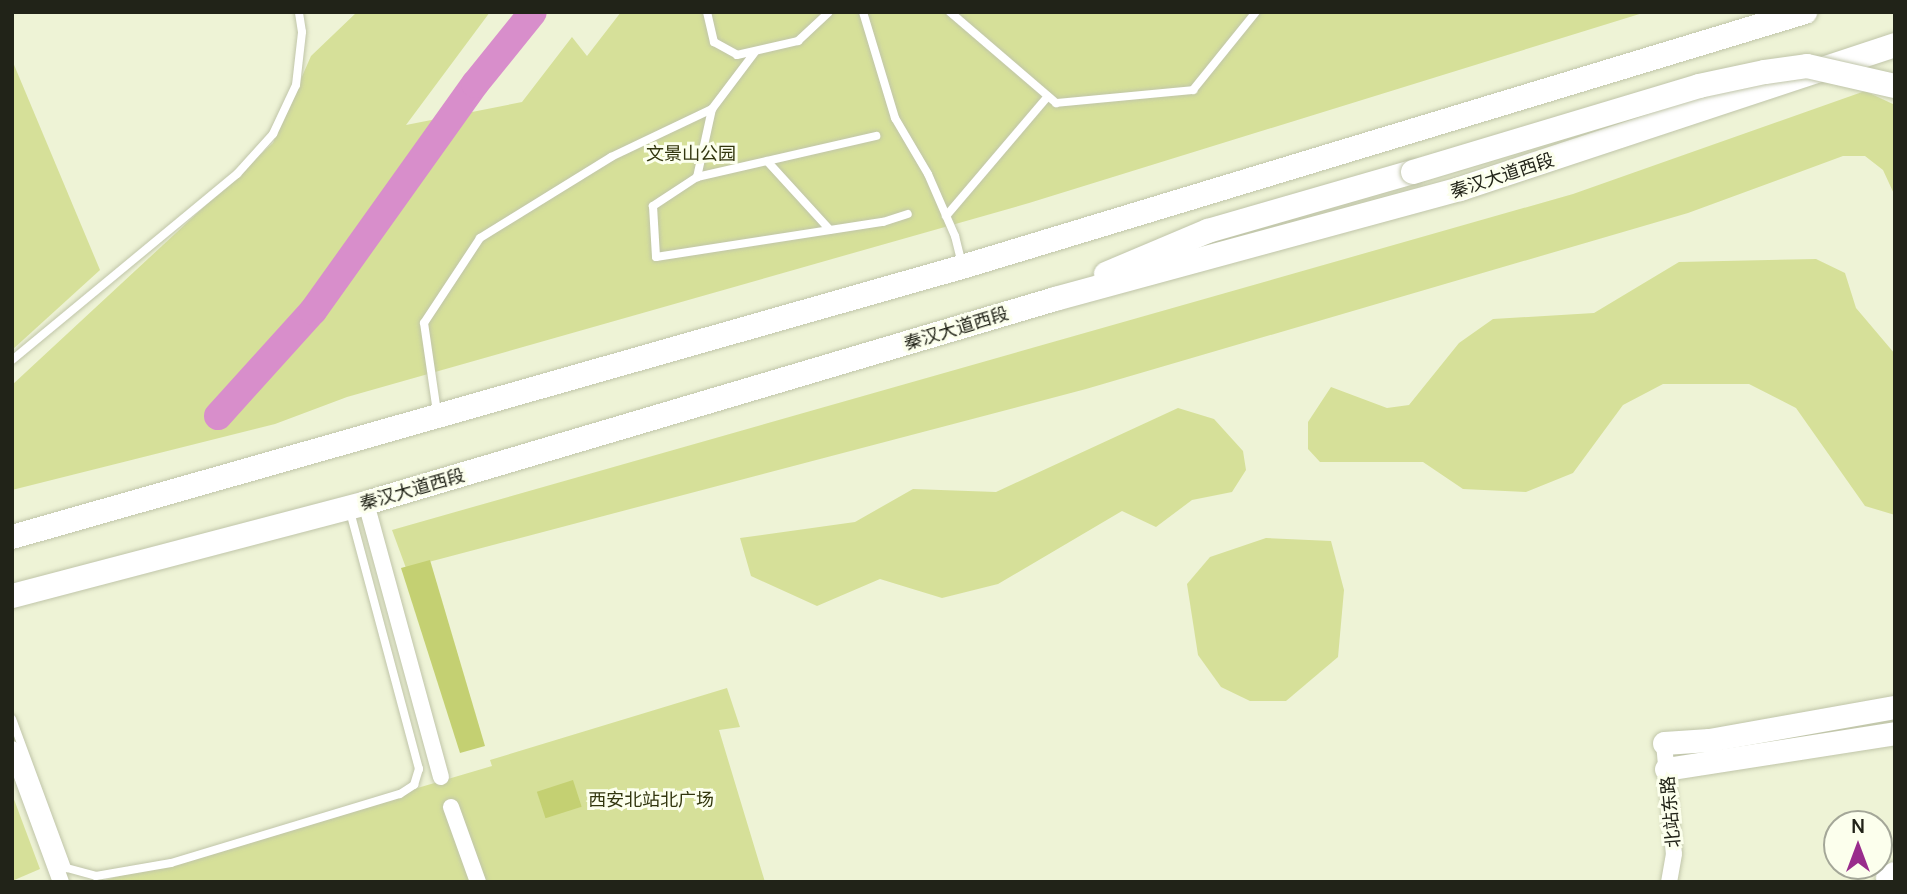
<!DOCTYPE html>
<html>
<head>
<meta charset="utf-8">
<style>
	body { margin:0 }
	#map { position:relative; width:1907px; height:894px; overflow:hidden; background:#eef3d6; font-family:Manrope,"Noto Sans SC",sans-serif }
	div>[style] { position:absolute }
	.green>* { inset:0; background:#d6e099 }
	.river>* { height:28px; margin:-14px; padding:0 14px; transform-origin:14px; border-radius:14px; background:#d88ecb }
	.building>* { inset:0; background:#c4d072; transform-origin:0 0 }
	.roads { filter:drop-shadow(0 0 2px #c0c5a9) drop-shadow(0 0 2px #c0c5a9) }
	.lane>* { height:8px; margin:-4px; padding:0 4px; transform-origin:4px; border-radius:4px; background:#fff }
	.street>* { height:16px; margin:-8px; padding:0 8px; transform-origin:8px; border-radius:8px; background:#fff }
	.secondary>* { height:23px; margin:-11.5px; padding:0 11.5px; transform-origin:11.5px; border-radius:11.5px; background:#fff }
	.primary>* { height:24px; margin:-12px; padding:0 12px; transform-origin:12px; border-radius:12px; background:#fff }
	.bridges { filter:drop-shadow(0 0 2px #c0c5a9) drop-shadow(0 0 2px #c0c5a9) }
	.primary-bridge>* { height:24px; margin:-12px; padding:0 12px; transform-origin:12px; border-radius:12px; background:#fff }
	span { translate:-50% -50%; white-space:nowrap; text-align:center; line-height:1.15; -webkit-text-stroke:6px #fcffed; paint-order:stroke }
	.park-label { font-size:18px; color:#32360e }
	.street-label { font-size:18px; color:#212318 }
	.frame { position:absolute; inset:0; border:14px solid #212318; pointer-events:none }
	.north { position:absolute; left:1823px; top:810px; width:70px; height:70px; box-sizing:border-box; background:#fcffed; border:2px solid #a4a798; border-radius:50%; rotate:0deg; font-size:19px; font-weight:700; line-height:28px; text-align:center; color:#212318 }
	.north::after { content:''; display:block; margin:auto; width:24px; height:32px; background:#992c8c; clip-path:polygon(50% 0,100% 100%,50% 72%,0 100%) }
</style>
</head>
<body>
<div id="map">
	<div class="green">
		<div style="clip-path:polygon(357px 12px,490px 12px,406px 125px,522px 102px,572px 37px,587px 56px,621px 12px,1646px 12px,1029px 203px,347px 397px,275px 424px,12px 490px,12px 385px,273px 143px,311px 56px)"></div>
		<div style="clip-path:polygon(12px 60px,100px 270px,12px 350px)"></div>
		<div style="clip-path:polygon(1865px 91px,1895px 105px,1895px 196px,1883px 170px,1865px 156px,1843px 156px,1688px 213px,1086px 389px,406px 568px,392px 530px,1573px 194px)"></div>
		<div style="clip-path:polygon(1816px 259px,1845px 273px,1856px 308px,1895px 354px,1895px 515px,1865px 506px,1796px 408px,1749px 384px,1663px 384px,1623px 405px,1573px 473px,1526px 492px,1463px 489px,1423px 462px,1320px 462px,1308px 449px,1308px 422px,1331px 387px,1387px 408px,1409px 405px,1459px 343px,1493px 319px,1594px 313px,1679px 262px)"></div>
		<div style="clip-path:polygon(1178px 408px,1214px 419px,1243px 451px,1246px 470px,1232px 492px,1192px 500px,1156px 527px,1122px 511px,998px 584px,942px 598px,880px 579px,817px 606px,751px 576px,740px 538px,855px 522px,913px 489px,996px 492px)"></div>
		<div style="clip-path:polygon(1266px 538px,1331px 541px,1344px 590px,1338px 657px,1286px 701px,1250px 701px,1221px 687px,1198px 655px,1187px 584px,1210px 557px)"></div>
		<div style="clip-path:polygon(727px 688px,740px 727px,719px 730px,765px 882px,99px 882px,492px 766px,490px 760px)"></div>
		<div style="clip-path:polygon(12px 794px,40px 869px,12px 881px)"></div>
	</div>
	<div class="river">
		<div style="left:218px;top:416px;width:142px;rotate:-47.9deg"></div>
		<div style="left:313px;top:311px;width:279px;rotate:-54.5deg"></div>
		<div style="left:475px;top:84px;width:92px;rotate:-51.1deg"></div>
	</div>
	<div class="building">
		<div style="clip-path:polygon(430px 560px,485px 746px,460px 753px,401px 568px)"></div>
		<div style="left:573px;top:780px;width:28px;height:38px;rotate:72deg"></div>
	</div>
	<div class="roads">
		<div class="lane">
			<div style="left:707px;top:12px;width:31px;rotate:77deg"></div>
			<div style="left:714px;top:42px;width:26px;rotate:29deg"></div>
			<div style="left:737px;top:55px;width:63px;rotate:-12.9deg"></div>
			<div style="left:798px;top:41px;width:42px;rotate:-43.1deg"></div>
			<div style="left:863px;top:12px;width:111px;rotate:73.2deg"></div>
			<div style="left:895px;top:118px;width:65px;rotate:59.5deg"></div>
			<div style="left:928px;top:174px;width:68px;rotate:66.5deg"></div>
			<div style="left:955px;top:236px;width:30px;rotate:76deg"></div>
			<div style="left:950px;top:12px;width:140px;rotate:40.6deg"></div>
			<div style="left:1056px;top:103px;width:138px;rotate:-5.4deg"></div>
			<div style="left:1193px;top:90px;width:100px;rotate:-51.1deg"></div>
			<div style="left:712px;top:109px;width:70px;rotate:102.4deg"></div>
			<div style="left:697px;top:177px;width:53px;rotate:146.6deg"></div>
			<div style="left:653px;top:206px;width:51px;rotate:86.6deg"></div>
			<div style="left:656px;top:257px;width:230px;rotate:-8.8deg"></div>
			<div style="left:883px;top:222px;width:26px;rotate:-18deg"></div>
			<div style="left:767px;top:161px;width:93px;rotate:47.6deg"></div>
			<div style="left:697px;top:177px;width:184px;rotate:-12.9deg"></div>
			<div style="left:946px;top:216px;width:157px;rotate:-49.6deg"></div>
			<div style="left:12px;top:360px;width:292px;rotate:-39.6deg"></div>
			<div style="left:237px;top:174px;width:54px;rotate:-48deg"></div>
			<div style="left:273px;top:134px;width:54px;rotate:-64.9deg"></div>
			<div style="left:296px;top:85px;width:53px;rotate:-83.5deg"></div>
			<div style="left:302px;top:32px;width:20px;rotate:-99deg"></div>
			<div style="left:437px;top:412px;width:90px;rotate:-98.3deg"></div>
			<div style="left:424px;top:323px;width:102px;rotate:-56.6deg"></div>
			<div style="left:480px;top:238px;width:154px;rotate:-31.7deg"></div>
			<div style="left:611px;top:157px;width:112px;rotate:-25.4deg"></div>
			<div style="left:712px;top:109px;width:71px;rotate:-53deg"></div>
			<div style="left:12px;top:719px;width:159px;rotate:69.7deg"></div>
			<div style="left:67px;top:868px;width:30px;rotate:15deg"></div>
			<div style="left:96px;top:876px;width:76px;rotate:-9.8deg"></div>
			<div style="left:171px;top:863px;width:239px;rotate:-16.8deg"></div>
			<div style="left:400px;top:794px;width:17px;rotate:-33deg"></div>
			<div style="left:414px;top:785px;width:17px;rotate:-73deg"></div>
			<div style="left:419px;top:769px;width:267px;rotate:-105deg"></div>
		</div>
		<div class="street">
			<div style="left:366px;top:503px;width:284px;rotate:74.7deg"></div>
			<div style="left:1664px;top:743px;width:111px;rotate:84.9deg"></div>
			<div style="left:1674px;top:854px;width:28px;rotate:100deg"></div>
			<div style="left:12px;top:749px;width:142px;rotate:69.8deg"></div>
			<div style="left:451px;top:807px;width:80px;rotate:70.2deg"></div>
		</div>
		<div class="secondary">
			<div style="left:1664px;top:743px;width:45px;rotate:-3.8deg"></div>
			<div style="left:1709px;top:740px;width:189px;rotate:-10.1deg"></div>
			<div style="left:1666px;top:769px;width:232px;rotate:-8.9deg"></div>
		</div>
		<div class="primary">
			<div style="left:1106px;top:274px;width:111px;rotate:-22.9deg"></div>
			<div style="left:1208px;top:231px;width:213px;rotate:-16.1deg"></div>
			<div style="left:12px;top:537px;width:988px;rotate:-15.87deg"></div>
			<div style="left:962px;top:267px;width:881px;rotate:-16.83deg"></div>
			<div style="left:12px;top:596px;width:366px;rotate:-14.7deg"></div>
			<div style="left:366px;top:503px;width:719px;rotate:-16.49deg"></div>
			<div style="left:1055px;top:299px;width:420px;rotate:-15.2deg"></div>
			<div style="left:1460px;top:189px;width:458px;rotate:-18.3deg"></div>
			<div style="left:1888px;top:878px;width:8px;rotate:-30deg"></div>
		</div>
	</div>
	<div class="bridges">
		<div class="primary-bridge">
			<div style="left:1413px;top:172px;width:299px;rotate:-16.7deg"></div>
			<div style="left:1699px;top:86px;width:67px;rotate:-12deg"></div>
			<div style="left:1765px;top:72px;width:42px;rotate:-8.1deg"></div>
			<div style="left:1807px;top:66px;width:90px;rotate:12.8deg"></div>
		</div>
	</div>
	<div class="park-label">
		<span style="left:691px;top:153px">文景山公园</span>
		<span style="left:651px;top:799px">西安北站北广场</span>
	</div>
	<div class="street-label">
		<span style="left:1502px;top:175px;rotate:-18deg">秦汉大道西段</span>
		<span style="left:956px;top:328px;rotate:-17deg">秦汉大道西段</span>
		<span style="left:412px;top:489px;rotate:-16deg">秦汉大道西段</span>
		<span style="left:1670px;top:812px;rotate:-95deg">北站东路</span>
	</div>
	<div class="frame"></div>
	<div class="north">N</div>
</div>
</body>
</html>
